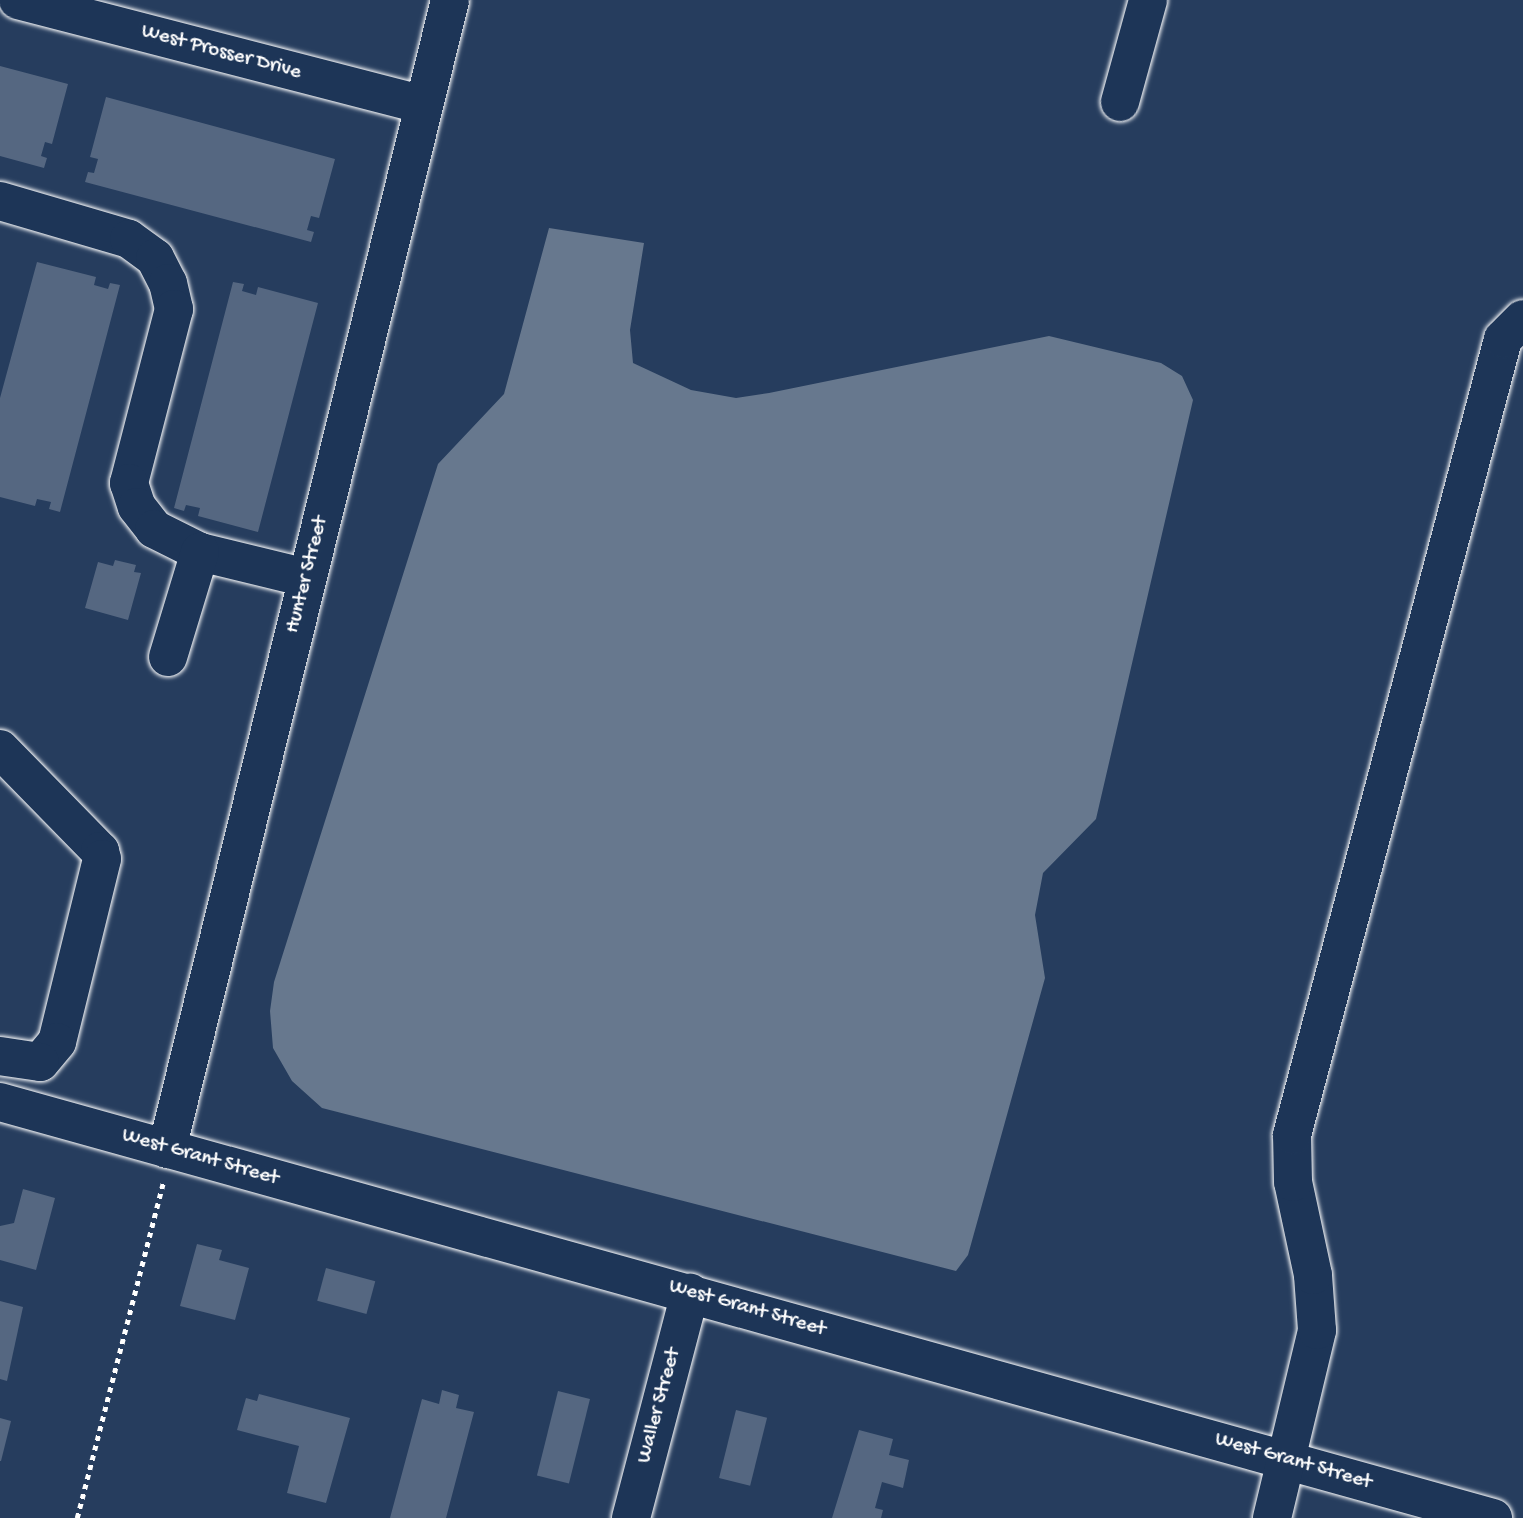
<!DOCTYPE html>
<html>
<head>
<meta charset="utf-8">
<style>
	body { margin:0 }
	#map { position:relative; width:1523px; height:1518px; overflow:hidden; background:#263d5e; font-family:"Gochi Hand",sans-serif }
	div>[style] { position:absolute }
	.water>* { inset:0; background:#67788e }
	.building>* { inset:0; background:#556781; transform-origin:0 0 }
	.path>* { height:4.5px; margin-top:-2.25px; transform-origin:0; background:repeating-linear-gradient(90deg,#fff 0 5px,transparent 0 10px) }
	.roads { filter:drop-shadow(0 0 2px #fff) drop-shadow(0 0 2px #fff) }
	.minor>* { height:38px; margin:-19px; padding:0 19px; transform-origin:19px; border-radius:19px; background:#1d3557 }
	span { translate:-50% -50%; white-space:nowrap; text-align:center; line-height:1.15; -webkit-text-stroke:7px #1d3557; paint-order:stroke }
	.street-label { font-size:21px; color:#fff }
</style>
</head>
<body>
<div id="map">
	<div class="water">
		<div style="clip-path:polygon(549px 228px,644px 243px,630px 330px,633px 363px,691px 390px,736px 398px,769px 393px,1049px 336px,1161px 363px,1182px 376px,1193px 400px,1096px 819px,1043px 873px,1035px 915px,1045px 978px,968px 1255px,956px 1271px,322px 1108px,292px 1081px,273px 1048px,270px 1011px,274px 982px,438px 464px,504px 394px)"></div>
	</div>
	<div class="building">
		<div style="clip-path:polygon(0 66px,68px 84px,52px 144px,45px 142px,41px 156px,47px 158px,44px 168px,0 156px)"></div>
		<div style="clip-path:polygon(106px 97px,335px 159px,319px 218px,311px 216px,307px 230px,314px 232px,311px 242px,85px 182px,88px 172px,94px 173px,98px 159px,90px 157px)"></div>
		<div style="clip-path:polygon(37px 262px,96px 277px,94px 285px,108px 289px,110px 283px,120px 285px,60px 512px,49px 509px,51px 502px,37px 499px,35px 506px,0 497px,0 398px)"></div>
		<div style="clip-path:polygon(233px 282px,244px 284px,242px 291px,256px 295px,258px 287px,318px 303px,258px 532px,198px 516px,200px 508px,186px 505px,184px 511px,174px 508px)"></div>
		<div style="clip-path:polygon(115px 560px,136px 565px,134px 572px,141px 573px,128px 620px,85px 608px,98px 562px,113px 566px)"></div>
		<div style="clip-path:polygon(23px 1189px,55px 1198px,36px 1270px,0 1260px,0 1226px,14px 1223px)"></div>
		<div style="clip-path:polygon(197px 1244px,222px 1250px,219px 1260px,249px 1268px,235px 1320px,180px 1306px)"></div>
		<div style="left:326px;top:1268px;width:51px;height:34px;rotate:15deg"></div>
		<div style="clip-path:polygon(0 1301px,23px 1307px,7px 1381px,0 1379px)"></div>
		<div style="clip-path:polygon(442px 1390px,459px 1395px,456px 1408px,474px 1412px,446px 1518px,390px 1518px,422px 1399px,439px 1404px)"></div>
		<div style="left:558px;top:1391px;width:33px;height:87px;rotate:14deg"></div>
		<div style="clip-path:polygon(259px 1394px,350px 1418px,326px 1503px,287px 1493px,299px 1446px,237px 1430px,246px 1398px,257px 1401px)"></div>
		<div style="left:736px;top:1410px;width:32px;height:70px;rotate:14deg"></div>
		<div style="clip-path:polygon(0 1418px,11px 1421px,1px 1461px,0 1461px)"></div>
		<div style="clip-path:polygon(859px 1430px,893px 1439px,889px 1455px,909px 1460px,903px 1488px,882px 1482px,875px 1508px,883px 1510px,881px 1518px,832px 1518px)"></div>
	</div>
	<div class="path">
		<div style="left:77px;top:1518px;width:346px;rotate:-75.6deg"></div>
	</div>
	<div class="roads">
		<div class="minor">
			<div style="left:18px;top:0;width:419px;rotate:14.5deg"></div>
			<div style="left:1120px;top:102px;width:106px;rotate:-74.6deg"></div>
			<div style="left:0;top:201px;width:134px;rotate:16.4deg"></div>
			<div style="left:129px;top:239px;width:32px;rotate:36deg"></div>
			<div style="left:155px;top:258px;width:28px;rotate:63deg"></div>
			<div style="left:168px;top:283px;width:27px;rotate:77deg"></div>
			<div style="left:174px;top:309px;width:180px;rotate:104.5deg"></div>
			<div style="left:129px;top:483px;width:25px;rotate:72deg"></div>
			<div style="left:137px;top:507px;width:28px;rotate:52deg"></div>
			<div style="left:154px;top:529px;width:51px;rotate:26.6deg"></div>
			<div style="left:200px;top:552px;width:110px;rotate:13.7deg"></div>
			<div style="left:168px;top:657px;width:110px;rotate:-73.1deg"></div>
			<div style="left:0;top:749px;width:143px;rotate:45.6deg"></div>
			<div style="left:100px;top:851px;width:8px;rotate:76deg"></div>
			<div style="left:102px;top:859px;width:188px;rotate:103.8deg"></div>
			<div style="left:57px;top:1042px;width:26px;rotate:130deg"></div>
			<div style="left:40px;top:1062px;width:40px;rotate:-171.5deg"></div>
			<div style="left:0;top:1102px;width:1550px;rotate:15.57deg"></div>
			<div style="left:167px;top:1149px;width:1183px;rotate:-76.16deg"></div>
			<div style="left:631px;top:1518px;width:233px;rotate:-75.3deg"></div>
			<div style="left:1272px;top:1518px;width:193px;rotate:-76.5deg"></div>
			<div style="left:1317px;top:1330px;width:55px;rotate:-94.2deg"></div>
			<div style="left:1313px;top:1275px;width:95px;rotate:-102.1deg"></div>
			<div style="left:1293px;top:1182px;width:47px;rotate:-91.2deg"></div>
			<div style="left:1292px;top:1135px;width:823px;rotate:-75.15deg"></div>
			<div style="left:1503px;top:339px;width:28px;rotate:-45deg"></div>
		</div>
	</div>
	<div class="street-label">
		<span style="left:221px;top:53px;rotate:15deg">West Prosser Drive</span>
		<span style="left:308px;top:575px;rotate:-76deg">Hunter Street</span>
		<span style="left:200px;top:1158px;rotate:16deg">West Grant Street</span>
		<span style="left:747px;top:1309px;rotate:16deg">West Grant Street</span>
		<span style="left:660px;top:1406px;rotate:-75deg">Waller Street</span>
		<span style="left:1293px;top:1462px;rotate:16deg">West Grant Street</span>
	</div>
</div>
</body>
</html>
